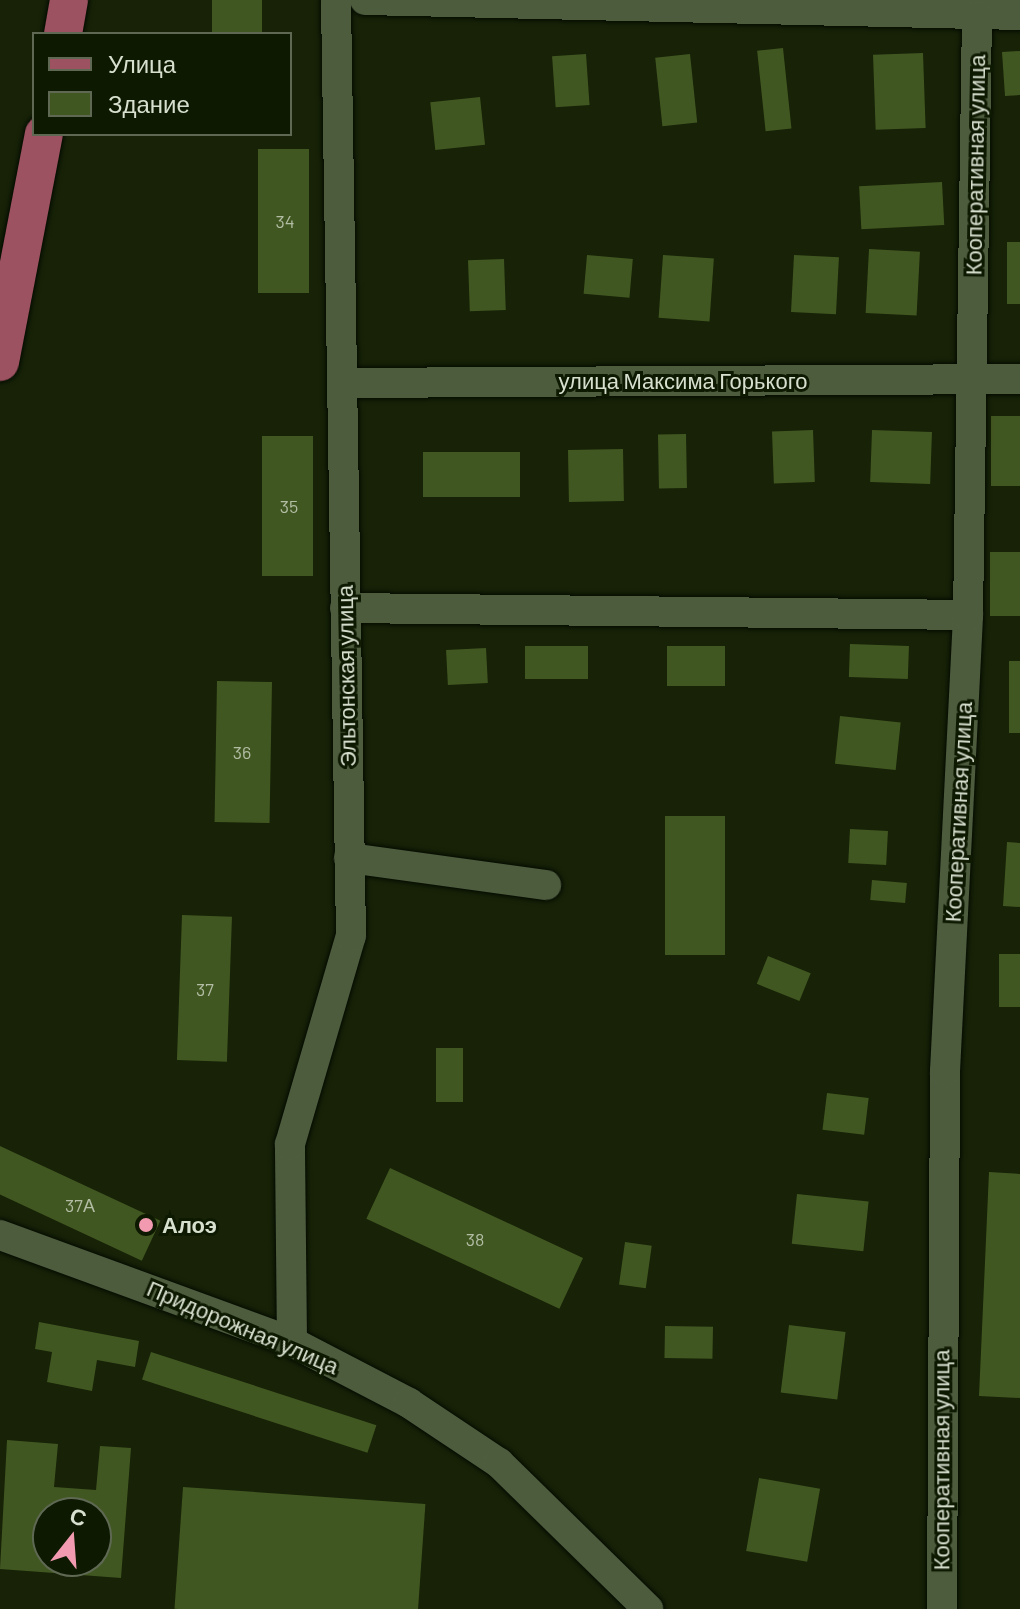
<!DOCTYPE html>
<html>
<head>
<meta charset="utf-8">
<style>
	body { margin:0 }
	#map { position:relative; width:1020px; height:1609px; overflow:hidden; background:#172207; font-family:Barlow,sans-serif }
	div>[style] { position:absolute }
	.building>* { inset:0; background:#415721; transform-origin:0 0 }
	.roads { filter:drop-shadow(0 0 2px #040b00) drop-shadow(0 0 2px #040b00) }
	.minor>* { height:30px; margin:-15px; padding:0 15px; transform-origin:15px; border-radius:15px; background:#4e5c3e }
	.major>* { height:38px; margin:-19px; padding:0 19px; transform-origin:19px; border-radius:19px; background:#9c5260 }
	.dots>* { width:22px; height:22px; translate:-50% -50%; box-sizing:border-box; border:4px solid #0e1901; border-radius:50% }
	span { translate:-50% -50%; white-space:nowrap; text-align:center; line-height:1.15; -webkit-text-stroke:6px #0e1901; paint-order:stroke }
	.number-label { font-size:18px; color:#b2bda4 }
	.number-label span { -webkit-text-stroke-width:0 }
	.street-label { font-size:22px; color:#d7dfcf }
	.poi-label { font-size:22px; color:#d7dfcf; font-weight:700 }
	.left { translate:0 -50%; text-align:left }
	.legend { position:absolute; left:32px; top:32px; width:260px; height:104px; box-sizing:border-box; background:#0e1901; border:2px solid #5e6853; margin:0; padding:10px 14px; list-style:none; font-size:24px; color:#d7dfcf }
	.legend li { display:flex; align-items:center; gap:16px; height:40px }
	.legend b { width:40px; border:2px solid #5e6853 }
	.north { position:absolute; left:32px; top:1497px; width:80px; height:80px; box-sizing:border-box; background:#0e1901; border:2px solid #5e6853; border-radius:50%; rotate:17deg; font-size:22px; font-weight:700; line-height:32px; text-align:center; color:#d7dfcf }
	.north::after { content:''; display:block; margin:auto; width:28px; height:36px; background:#f29ab0; clip-path:polygon(50% 0,100% 100%,50% 72%,0 100%) }
</style>
</head>
<body>
<div id="map">
	<div class="building">
		<div style="left:212px;top:0;width:50px;height:34px"></div>
		<div style="left:783px;top:48px;width:81px;height:26px;rotate:84deg"></div>
		<div style="clip-path:polygon(1020px 51px,1020px 95px,1005px 96px,1002px 52px)"></div>
		<div style="left:923px;top:53px;width:75px;height:50px;rotate:88deg"></div>
		<div style="left:586px;top:54px;width:51px;height:34px;rotate:86deg"></div>
		<div style="left:690px;top:54px;width:69px;height:35px;rotate:84deg"></div>
		<div style="left:480px;top:97px;width:48px;height:50px;rotate:84deg"></div>
		<div style="left:258px;top:149px;width:51px;height:144px"></div>
		<div style="left:942px;top:182px;width:43px;height:83px;rotate:87deg"></div>
		<div style="left:1007px;top:242px;width:13px;height:62px"></div>
		<div style="left:869px;top:249px;width:51px;height:64px;rotate:3deg"></div>
		<div style="left:587px;top:255px;width:46px;height:39px;rotate:5deg"></div>
		<div style="left:663px;top:255px;width:51px;height:63px;rotate:4deg"></div>
		<div style="left:794px;top:255px;width:45px;height:57px;rotate:3deg"></div>
		<div style="left:504px;top:259px;width:51px;height:36px;rotate:88deg"></div>
		<div style="left:991px;top:416px;width:29px;height:70px"></div>
		<div style="left:813px;top:430px;width:52px;height:41px;rotate:88deg"></div>
		<div style="left:872px;top:430px;width:60px;height:52px;rotate:2deg"></div>
		<div style="left:686px;top:434px;width:54px;height:28px;rotate:89deg"></div>
		<div style="left:262px;top:436px;width:51px;height:140px"></div>
		<div style="left:623px;top:449px;width:52px;height:55px;rotate:89deg"></div>
		<div style="left:520px;top:452px;width:45px;height:97px;rotate:90deg"></div>
		<div style="left:990px;top:552px;width:30px;height:64px"></div>
		<div style="left:850px;top:644px;width:59px;height:33px;rotate:2deg"></div>
		<div style="left:525px;top:646px;width:63px;height:33px"></div>
		<div style="left:667px;top:646px;width:58px;height:40px"></div>
		<div style="left:486px;top:648px;width:35px;height:40px;rotate:87deg"></div>
		<div style="left:1009px;top:661px;width:11px;height:72px"></div>
		<div style="left:217px;top:681px;width:55px;height:141px;rotate:1deg"></div>
		<div style="left:840px;top:716px;width:61px;height:48px;rotate:6deg"></div>
		<div style="left:665px;top:816px;width:60px;height:139px"></div>
		<div style="left:850px;top:829px;width:38px;height:34px;rotate:3deg"></div>
		<div style="clip-path:polygon(1007px 842px,1020px 843px,1020px 907px,1003px 906px)"></div>
		<div style="left:872px;top:880px;width:35px;height:20px;rotate:5deg"></div>
		<div style="left:182px;top:915px;width:50px;height:145px;rotate:2deg"></div>
		<div style="left:1020px;top:954px;width:53px;height:21px;rotate:90deg"></div>
		<div style="left:768px;top:956px;width:46px;height:30px;rotate:22deg"></div>
		<div style="left:436px;top:1048px;width:27px;height:54px"></div>
		<div style="left:827px;top:1093px;width:42px;height:37px;rotate:7deg"></div>
		<div style="left:0;top:1146px;width:177px;height:44px;rotate:25deg"></div>
		<div style="left:390px;top:1168px;width:213px;height:56px;rotate:25deg"></div>
		<div style="clip-path:polygon(989px 1172px,1020px 1174px,1020px 1398px,979px 1396px)"></div>
		<div style="left:797px;top:1194px;width:72px;height:50px;rotate:6deg"></div>
		<div style="left:625px;top:1242px;width:27px;height:43px;rotate:8deg"></div>
		<div style="clip-path:polygon(39px 1322px,139px 1341px,135px 1367px,97px 1360px,92px 1391px,47px 1382px,52px 1352px,35px 1349px)"></div>
		<div style="left:789px;top:1325px;width:57px;height:68px;rotate:7deg"></div>
		<div style="left:665px;top:1326px;width:48px;height:32px;rotate:1deg"></div>
		<div style="left:151px;top:1352px;width:237px;height:29px;rotate:18deg"></div>
		<div style="clip-path:polygon(evenodd,7px 1440px,58px 1444px,54px 1487px,96px 1490px,100px 1446px,131px 1448px,121px 1578px,0 1569px,7px 1440px,48px 1513px,96px 1513px,96px 1561px,48px 1561px,48px 1513px)"></div>
		<div style="left:759px;top:1478px;width:62px;height:74px;rotate:10deg"></div>
		<div style="left:183px;top:1487px;width:243px;height:122px;rotate:4deg"></div>
	</div>
	<div class="roads">
		<div class="minor">
			<div style="left:365px;top:0;width:655px;rotate:1.31deg"></div>
			<div style="left:345px;top:383px;width:675px;rotate:-0.34deg"></div>
			<div style="left:345px;top:608px;width:623px;rotate:0.64deg"></div>
			<div style="left:349px;top:858px;width:199px;rotate:7.8deg"></div>
			<div style="left:0;top:1235px;width:311px;rotate:20.1deg"></div>
			<div style="left:292px;top:1342px;width:132px;rotate:27.5deg"></div>
			<div style="left:409px;top:1403px;width:108px;rotate:33.7deg"></div>
			<div style="left:499px;top:1463px;width:209px;rotate:44.4deg"></div>
			<div style="left:292px;top:1342px;width:198px;rotate:-90.6deg"></div>
			<div style="left:290px;top:1144px;width:217px;rotate:-73.7deg"></div>
			<div style="left:351px;top:936px;width:936px;rotate:-90.92deg"></div>
			<div style="left:942px;top:1609px;width:538px;rotate:-89.68deg"></div>
			<div style="left:945px;top:1071px;width:457px;rotate:-87.1deg"></div>
			<div style="left:968px;top:615px;width:599px;rotate:-89.14deg"></div>
		</div>
		<div class="major">
			<div style="left:63px;top:34px;width:35px;rotate:-80deg"></div>
			<div style="left:0;top:362px;width:232px;rotate:-79.1deg"></div>
		</div>
	</div>
	<div class="dots">
		<div style="left:146px;top:1225px;background:#f29ab0"></div>
	</div>
	<div class="number-label">
		<span style="left:285px;top:221px">34</span>
		<span style="left:289px;top:506px">35</span>
		<span style="left:242px;top:752px">36</span>
		<span style="left:205px;top:989px">37</span>
		<span style="left:80px;top:1205px">37А</span>
		<span style="left:475px;top:1239px">38</span>
	</div>
	<div class="street-label">
		<span style="left:975px;top:165px;rotate:-89deg">Кооперативная улица</span>
		<span style="left:683px;top:381px">улица Максима Горького</span>
		<span style="left:346px;top:676px;rotate:-91deg">Эльтонская улица</span>
		<span style="left:958px;top:812px;rotate:-87deg">Кооперативная улица</span>
		<span style="left:243px;top:1327px;rotate:23deg">Придорожная улица</span>
		<span style="left:941px;top:1460px;rotate:-90deg">Кооперативная улица</span>
	</div>
	<div class="poi-label">
		<span class="left" style="left:162px;top:1225px">Алоэ</span>
	</div>
	<ul class="legend">
	<li><b style="height:10px;background:#9c5260"></b>Улица</li>
	<li><b style="height:22px;background:#415721"></b>Здание</li>
	</ul>
	<div class="north">С</div>
</div>
</body>
</html>
